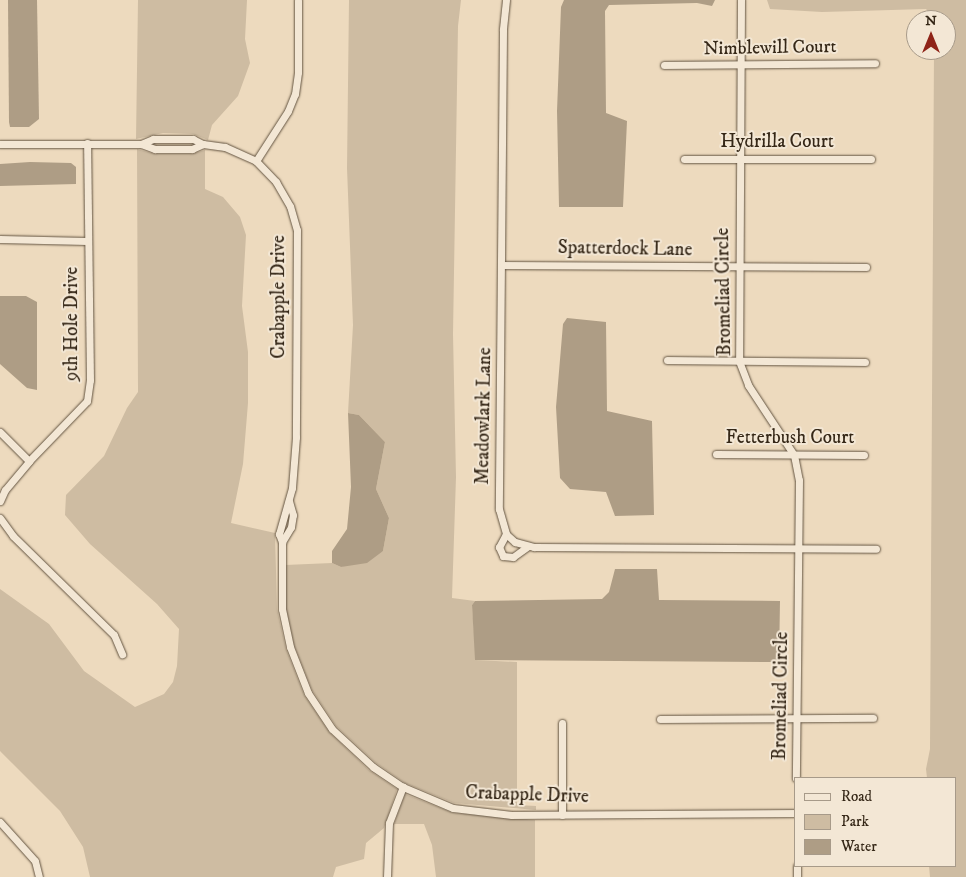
<!DOCTYPE html>
<html>
<head>
<meta charset="utf-8">
<style>
	body { margin:0 }
	#map { position:relative; width:966px; height:877px; overflow:hidden; background:#eddabe; font-family:"IM FELL DW Pica",serif }
	div>[style] { position:absolute }
	.green>* { inset:0; background:#cebca2 }
	.water>* { inset:0; background:#ae9d85 }
	.roads { filter:drop-shadow(0 0 1px #635441) drop-shadow(0 0 1px #635441) }
	.minor>* { height:7px; margin:-3.5px; padding:0 3.5px; transform-origin:3.5px; border-radius:3.5px; background:#f3e7d5 }
	span { translate:-50% -50%; white-space:nowrap; text-align:center; line-height:1.15; -webkit-text-stroke:4px #f3e7d5; paint-order:stroke }
	.street-label { font-size:19px; color:#352717 }
	.legend { position:absolute; left:794px; top:777px; width:162px; height:90px; box-sizing:border-box; background:#f3e7d5; border:1px solid #a79a89; margin:0; padding:6px 9px; list-style:none; font-size:15px; color:#352717 }
	.legend li { display:flex; align-items:center; gap:10px; height:25px }
	.legend b { width:25px; border:1px solid #a79a89 }
	.north { position:absolute; left:906px; top:10px; width:50px; height:50px; box-sizing:border-box; background:#f3e7d5; border:1px solid #a79a89; border-radius:50%; rotate:0deg; font-size:14px; font-weight:700; line-height:20px; text-align:center; color:#352717 }
	.north::after { content:''; display:block; margin:auto; width:18px; height:22px; background:#8f2418; clip-path:polygon(50% 0,100% 100%,50% 72%,0 100%) }
</style>
</head>
<body>
<div id="map">
	<div class="green">
		<div style="clip-path:polygon(138px 0,247px 0,245px 39px,250px 63px,238px 96px,212px 125px,208px 140px,193px 134px,163px 133px,136px 139px)"></div>
		<div style="clip-path:polygon(349px 0,461px 0,458px 26px,453px 334px,456px 477px,452px 598px,475px 601px,472px 605px,476px 660px,517px 662px,517px 805px,536px 806px,536px 810px,454px 803px,405px 783px,376px 763px,336px 726px,312px 690px,294px 645px,286px 608px,285px 565px,332px 563px,341px 567px,383px 551px,389px 518px,376px 489px,385px 442px,359px 415px,348px 413px,353px 325px,347px 168px)"></div>
		<div style="clip-path:polygon(767px 0,966px 0,966px 877px,930px 877px,929px 866px,955px 866px,955px 778px,927px 778px,926px 769px,930px 749px,934px 50px,946px 50px,946px 20px,935px 20px,926px 9px,822px 12px,770px 9px)"></div>
		<div style="clip-path:polygon(137px 149px,155px 154px,192px 154px,205px 150px,205px 189px,223px 197px,240px 217px,246px 235px,242px 306px,248px 352px,248px 403px,243px 464px,231px 523px,275px 533px,277px 609px,286px 649px,304px 695px,329px 732px,370px 771px,397px 789px,384px 828px,366px 843px,364px 859px,336px 867px,333px 877px,90px 877px,83px 847px,60px 811px,0 751px,0 589px,49px 624px,84px 671px,135px 707px,164px 694px,173px 682px,177px 666px,179px 629px,157px 604px,90px 544px,65px 515px,66px 495px,104px 456px,127px 408px,138px 392px)"></div>
		<div style="clip-path:polygon(405px 794px,453px 813px,535px 820px,535px 877px,436px 877px,432px 845px,424px 824px,394px 824px)"></div>
	</div>
	<div class="water">
		<div style="clip-path:polygon(8px 0,37px 0,39px 119px,29px 127px,10px 127px,9px 122px)"></div>
		<div style="clip-path:polygon(564px 0,715px 0,712px 6px,697px 3px,609px 5px,605px 11px,606px 113px,627px 121px,623px 207px,559px 207px,557px 111px,561px 7px)"></div>
		<div style="clip-path:polygon(30px 162px,71px 163px,76px 167px,76px 184px,0 186px,0 164px)"></div>
		<div style="clip-path:polygon(0 296px,26px 296px,37px 302px,37px 390px,27px 388px,0 364px)"></div>
		<div style="clip-path:polygon(567px 318px,606px 322px,607px 411px,652px 421px,654px 515px,615px 516px,606px 492px,570px 489px,560px 478px,556px 407px,563px 324px)"></div>
		<div style="clip-path:polygon(348px 413px,359px 415px,385px 442px,376px 489px,389px 518px,383px 551px,367px 563px,341px 567px,332px 563px,332px 551px,347px 529px,351px 487px)"></div>
		<div style="clip-path:polygon(615px 569px,657px 569px,659px 600px,780px 601px,779px 662px,475px 660px,472px 605px,475px 601px,602px 599px,609px 592px)"></div>
	</div>
	<div class="roads">
		<div class="minor">
			<div style="left:506px;top:0;width:30px;rotate:96deg"></div>
			<div style="left:503px;top:30px;width:479px;rotate:90.5deg"></div>
			<div style="left:499px;top:509px;width:26px;rotate:74deg"></div>
			<div style="left:506px;top:534px;width:12px;rotate:42deg"></div>
			<div style="left:515px;top:542px;width:20px;rotate:15deg"></div>
			<div style="left:534px;top:547px;width:342px;rotate:0.3deg"></div>
			<div style="left:741px;top:0;width:361px;rotate:90.3deg"></div>
			<div style="left:739px;top:361px;width:26px;rotate:69deg"></div>
			<div style="left:748px;top:385px;width:84px;rotate:56.7deg"></div>
			<div style="left:794px;top:455px;width:25px;rotate:79deg"></div>
			<div style="left:799px;top:480px;width:298px;rotate:90.6deg"></div>
			<div style="left:664px;top:65px;width:211px;rotate:-0.5deg"></div>
			<div style="left:0;top:144px;width:141px"></div>
			<div style="left:141px;top:144px;width:15px;rotate:20deg"></div>
			<div style="left:155px;top:149px;width:37px"></div>
			<div style="left:192px;top:149px;width:12px;rotate:-24deg"></div>
			<div style="left:141px;top:144px;width:13px;rotate:-23deg"></div>
			<div style="left:153px;top:139px;width:40px"></div>
			<div style="left:193px;top:139px;width:11px;rotate:27deg"></div>
			<div style="left:203px;top:144px;width:22px;rotate:8deg"></div>
			<div style="left:225px;top:147px;width:34px;rotate:24deg"></div>
			<div style="left:256px;top:161px;width:29px;rotate:46deg"></div>
			<div style="left:276px;top:182px;width:28px;rotate:60deg"></div>
			<div style="left:290px;top:206px;width:25px;rotate:74deg"></div>
			<div style="left:297px;top:230px;width:207px;rotate:90.3deg"></div>
			<div style="left:296px;top:437px;width:51px;rotate:94.5deg"></div>
			<div style="left:292px;top:488px;width:48px;rotate:105.8deg"></div>
			<div style="left:279px;top:534px;width:9px;rotate:69deg"></div>
			<div style="left:282px;top:542px;width:67px;rotate:90deg"></div>
			<div style="left:282px;top:609px;width:39px;rotate:78deg"></div>
			<div style="left:290px;top:647px;width:49px;rotate:68.6deg"></div>
			<div style="left:308px;top:693px;width:43px;rotate:56.3deg"></div>
			<div style="left:332px;top:729px;width:56px;rotate:42.8deg"></div>
			<div style="left:373px;top:767px;width:36px;rotate:34deg"></div>
			<div style="left:403px;top:787px;width:54px;rotate:22.8deg"></div>
			<div style="left:453px;top:808px;width:59px;rotate:6.8deg"></div>
			<div style="left:512px;top:815px;width:283px;rotate:-0.4deg"></div>
			<div style="left:684px;top:159px;width:187px"></div>
			<div style="left:256px;top:161px;width:59px;rotate:-57.4deg"></div>
			<div style="left:288px;top:111px;width:18px;rotate:-68deg"></div>
			<div style="left:295px;top:94px;width:22px;rotate:-82deg"></div>
			<div style="left:298px;top:72px;width:72px;rotate:-90deg"></div>
			<div style="left:0;top:239px;width:87px;rotate:1.3deg"></div>
			<div style="left:503px;top:265px;width:363px;rotate:0.3deg"></div>
			<div style="left:667px;top:360px;width:198px;rotate:0.6deg"></div>
			<div style="left:0;top:432px;width:41px;rotate:45deg"></div>
			<div style="left:716px;top:454px;width:148px;rotate:0.4deg"></div>
			<div style="left:0;top:501px;width:12px;rotate:-66deg"></div>
			<div style="left:5px;top:490px;width:38px;rotate:-50deg"></div>
			<div style="left:29px;top:461px;width:83px;rotate:-46deg"></div>
			<div style="left:87px;top:401px;width:21px;rotate:-82deg"></div>
			<div style="left:90px;top:380px;width:237px;rotate:-90.7deg"></div>
			<div style="left:0;top:518px;width:22px;rotate:54deg"></div>
			<div style="left:13px;top:536px;width:141px;rotate:44.4deg"></div>
			<div style="left:114px;top:635px;width:21px;rotate:67deg"></div>
			<div style="left:506px;top:534px;width:15px;rotate:118deg"></div>
			<div style="left:499px;top:547px;width:10px;rotate:66deg"></div>
			<div style="left:503px;top:556px;width:10px;rotate:6deg"></div>
			<div style="left:513px;top:557px;width:19px;rotate:-36deg"></div>
			<div style="left:282px;top:542px;width:17px;rotate:-59deg"></div>
			<div style="left:291px;top:527px;width:12px;rotate:-81deg"></div>
			<div style="left:293px;top:515px;width:15px;rotate:-106deg"></div>
			<div style="left:660px;top:719px;width:213px;rotate:-0.3deg"></div>
			<div style="left:562px;top:815px;width:92px;rotate:-90deg"></div>
			<div style="left:0;top:822px;width:52px;rotate:48.1deg"></div>
			<div style="left:35px;top:861px;width:16px;rotate:76deg"></div>
			<div style="left:797px;top:866px;width:11px;rotate:90deg"></div>
			<div style="left:387px;top:877px;width:54px;rotate:-87.9deg"></div>
			<div style="left:389px;top:823px;width:39px;rotate:-69deg"></div>
		</div>
	</div>
	<div class="street-label">
		<span style="left:770px;top:48px;rotate:-1deg">Nimblewill Court</span>
		<span style="left:777px;top:142px">Hydrilla Court</span>
		<span style="left:625px;top:249px;rotate:1deg">Spatterdock Lane</span>
		<span style="left:724px;top:292px;rotate:-91deg">Bromeliad Circle</span>
		<span style="left:279px;top:297px;rotate:-90deg">Crabapple Drive</span>
		<span style="left:72px;top:324px;rotate:-90deg">9th Hole Drive</span>
		<span style="left:484px;top:416px;rotate:-89deg">Meadowlark Lane</span>
		<span style="left:790px;top:438px">Fetterbush Court</span>
		<span style="left:781px;top:696px;rotate:-89deg">Bromeliad Circle</span>
		<span style="left:527px;top:795px;rotate:2deg">Crabapple Drive</span>
	</div>
	<ul class="legend">
	<li><b style="height:6px;background:#f3e7d5"></b>Road</li>
	<li><b style="height:14px;background:#cebca2"></b>Park</li>
	<li><b style="height:14px;background:#ae9d85"></b>Water</li>
	</ul>
	<div class="north">N</div>
</div>
</body>
</html>
